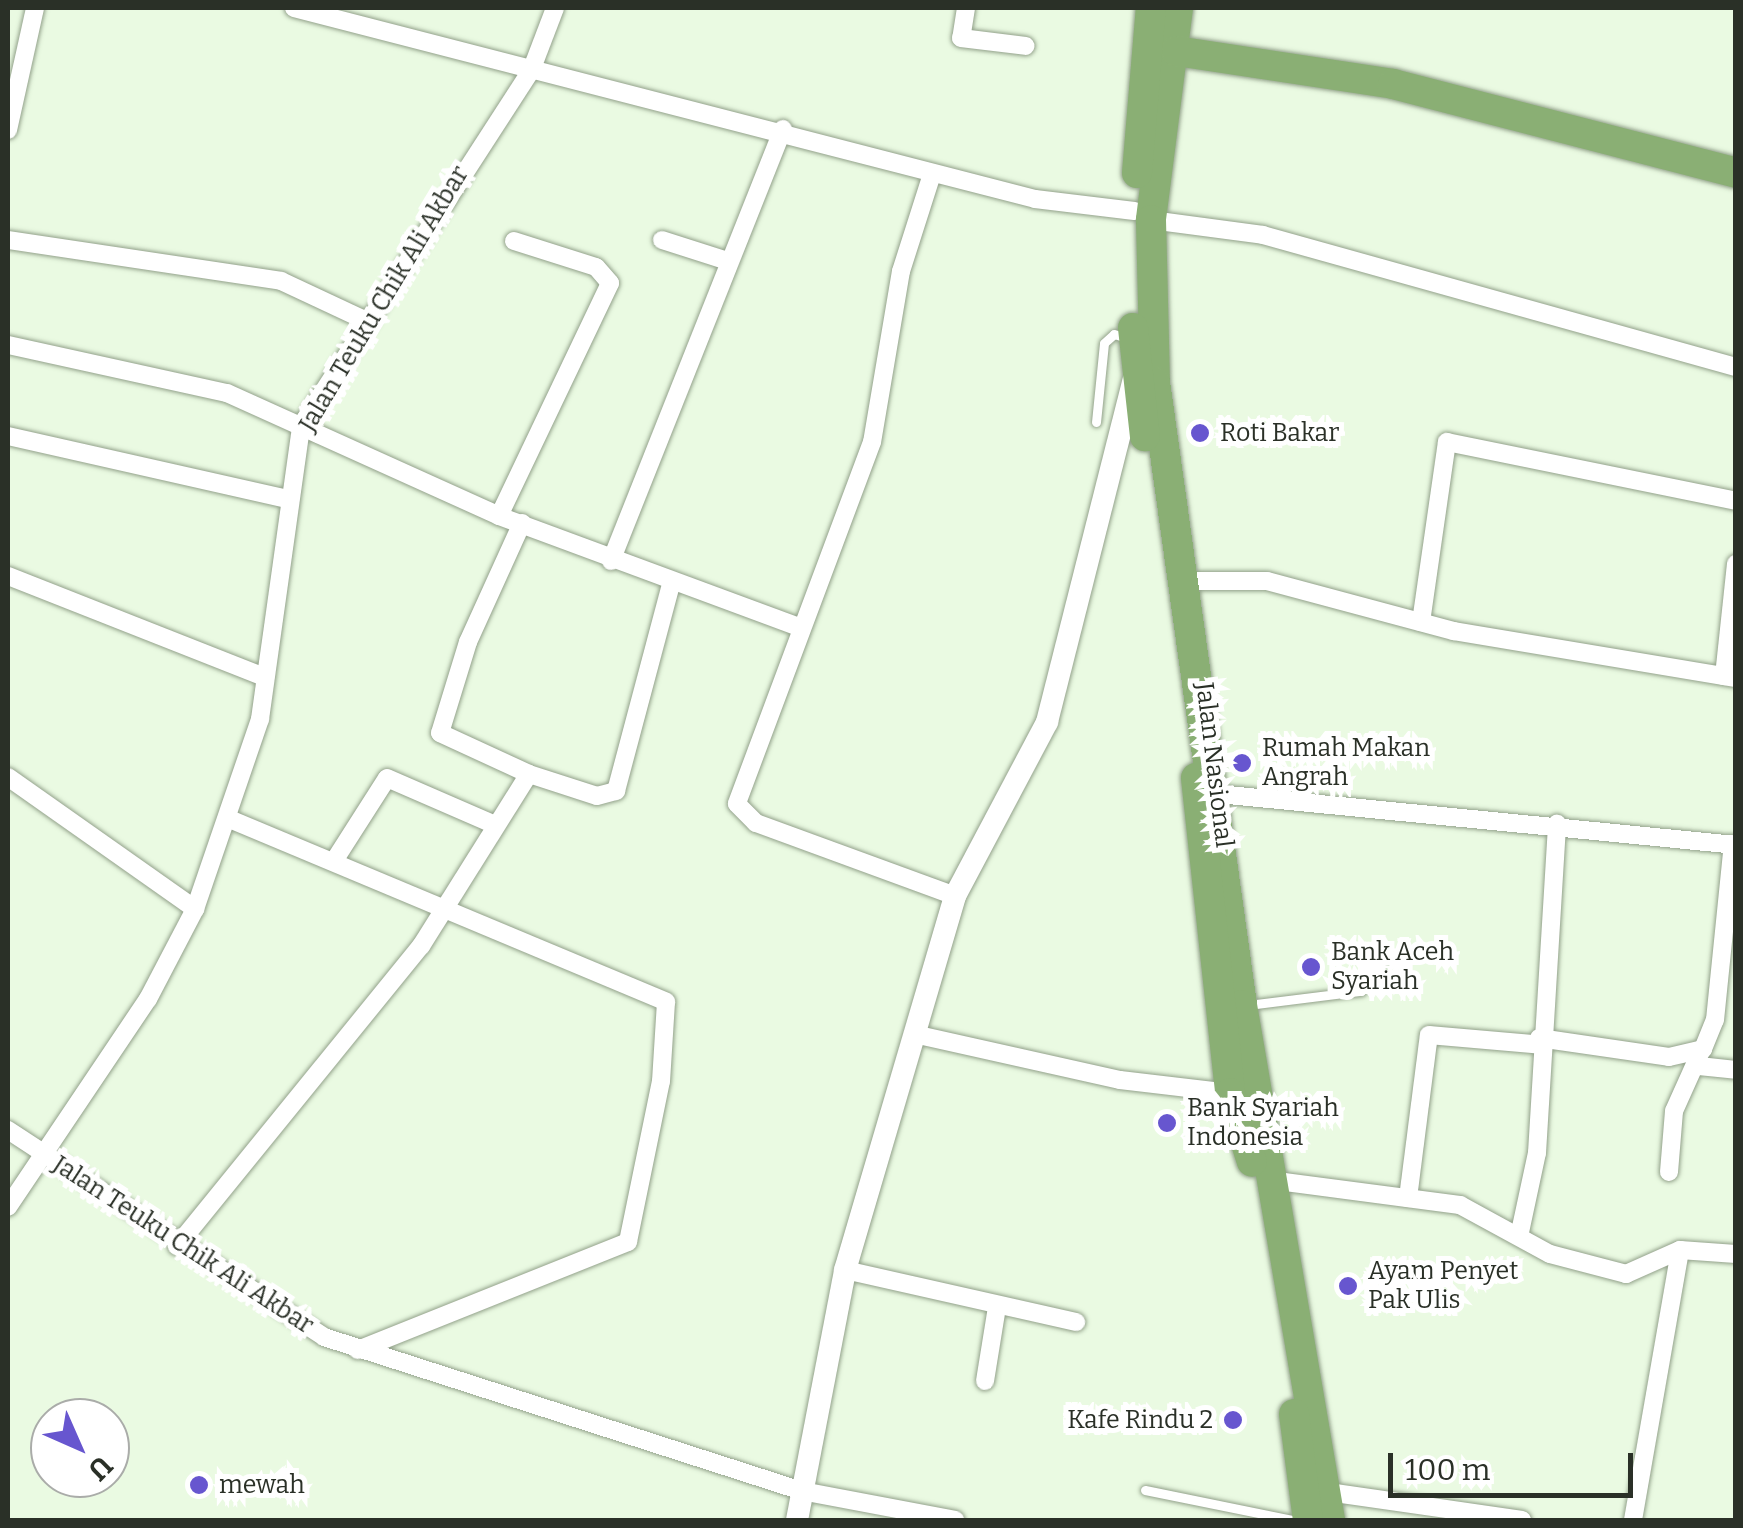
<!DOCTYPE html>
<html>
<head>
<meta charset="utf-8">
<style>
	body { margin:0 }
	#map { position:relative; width:1743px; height:1528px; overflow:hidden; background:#eafae2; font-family:Bitter,serif }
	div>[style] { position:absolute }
	.roads { filter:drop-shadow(0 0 2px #92a18a) drop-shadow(0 0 2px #92a18a) }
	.service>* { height:9px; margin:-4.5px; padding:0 4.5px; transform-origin:4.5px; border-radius:4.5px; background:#fff }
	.minor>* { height:18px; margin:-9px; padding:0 9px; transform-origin:9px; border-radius:9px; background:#fff }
	.tertiary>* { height:22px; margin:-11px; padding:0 11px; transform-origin:11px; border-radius:11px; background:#fff }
	.trunk>* { height:30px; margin:-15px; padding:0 15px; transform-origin:15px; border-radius:15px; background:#8aaf74 }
	.dots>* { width:28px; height:28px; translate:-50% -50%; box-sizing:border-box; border:5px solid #fff; border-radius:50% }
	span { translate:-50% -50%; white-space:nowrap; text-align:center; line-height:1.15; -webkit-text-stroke:10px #fff; paint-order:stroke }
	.street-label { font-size:25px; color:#2a3027 }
	.poi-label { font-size:25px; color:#2a3027 }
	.left { translate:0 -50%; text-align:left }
	.right { translate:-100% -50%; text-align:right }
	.frame { position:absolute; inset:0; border:10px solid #2a3027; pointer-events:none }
	.north { position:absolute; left:30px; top:1398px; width:100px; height:100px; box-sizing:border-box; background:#fff; border:2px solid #aaaca9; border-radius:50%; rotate:135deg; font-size:28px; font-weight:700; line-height:40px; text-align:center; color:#2a3027 }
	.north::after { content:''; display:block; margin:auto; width:35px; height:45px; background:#6756cf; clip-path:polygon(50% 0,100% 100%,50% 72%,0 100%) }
	.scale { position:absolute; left:1388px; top:1453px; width:245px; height:45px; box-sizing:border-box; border:5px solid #2a3027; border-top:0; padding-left:12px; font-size:30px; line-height:35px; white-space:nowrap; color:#2a3027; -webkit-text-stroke:8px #fff; paint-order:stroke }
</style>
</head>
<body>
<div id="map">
	<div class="roads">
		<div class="service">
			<div style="left:1096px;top:422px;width:79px;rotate:-84.2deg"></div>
			<div style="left:1104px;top:343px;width:13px;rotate:-42deg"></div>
			<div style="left:1114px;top:334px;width:17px;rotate:17deg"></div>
			<div style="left:1248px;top:1005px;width:114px;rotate:-7.1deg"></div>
			<div style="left:1361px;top:991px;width:38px;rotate:-55deg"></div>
			<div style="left:1145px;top:1490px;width:150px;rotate:11.5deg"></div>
		</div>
		<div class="minor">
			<div style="left:294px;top:8px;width:765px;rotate:14.45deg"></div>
			<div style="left:1035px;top:199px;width:100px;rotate:6.9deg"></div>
			<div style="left:966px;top:8px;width:30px;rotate:99deg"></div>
			<div style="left:961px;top:38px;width:65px;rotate:7deg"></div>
			<div style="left:8px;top:130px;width:125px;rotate:-77.5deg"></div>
			<div style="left:932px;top:174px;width:102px;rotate:107.7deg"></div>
			<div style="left:901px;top:271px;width:173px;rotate:99.6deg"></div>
			<div style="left:872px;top:442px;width:386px;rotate:110.5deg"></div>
			<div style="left:737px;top:804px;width:27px;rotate:45deg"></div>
			<div style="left:756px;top:823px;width:212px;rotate:20.1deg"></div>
			<div style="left:1151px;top:220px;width:113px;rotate:7.6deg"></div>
			<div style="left:1263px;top:235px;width:491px;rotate:15.6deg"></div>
			<div style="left:8px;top:240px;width:276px;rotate:8.5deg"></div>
			<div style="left:281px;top:281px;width:97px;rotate:25deg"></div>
			<div style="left:662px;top:240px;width:69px;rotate:17.7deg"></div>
			<div style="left:8px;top:345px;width:224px;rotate:12.4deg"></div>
			<div style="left:227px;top:393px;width:299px;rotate:24.3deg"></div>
			<div style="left:499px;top:516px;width:318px;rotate:20.3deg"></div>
			<div style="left:8px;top:436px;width:287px;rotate:12.7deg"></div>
			<div style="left:499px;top:516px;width:258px;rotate:-64.5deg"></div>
			<div style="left:610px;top:283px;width:21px;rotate:-131deg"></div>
			<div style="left:596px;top:267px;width:86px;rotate:-162.4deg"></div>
			<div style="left:522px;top:523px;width:131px;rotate:114.4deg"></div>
			<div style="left:468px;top:642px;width:95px;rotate:107.1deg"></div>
			<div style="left:440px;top:733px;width:98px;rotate:24.7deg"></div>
			<div style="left:529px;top:774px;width:71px;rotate:17.9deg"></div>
			<div style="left:597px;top:796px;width:20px;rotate:-15deg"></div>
			<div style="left:616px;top:791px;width:217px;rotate:-75.1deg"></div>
			<div style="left:611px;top:561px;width:465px;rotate:-68.3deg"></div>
			<div style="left:8px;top:576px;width:275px;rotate:21.5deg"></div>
			<div style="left:1189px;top:581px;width:78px"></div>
			<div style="left:1267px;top:581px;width:194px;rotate:15deg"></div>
			<div style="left:1454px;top:631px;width:286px;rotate:9.5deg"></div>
			<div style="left:1421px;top:622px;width:182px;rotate:-81.8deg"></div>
			<div style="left:1447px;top:442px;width:295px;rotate:11.5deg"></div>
			<div style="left:1724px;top:676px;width:113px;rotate:-83.9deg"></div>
			<div style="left:8px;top:777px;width:229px;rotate:35.2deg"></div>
			<div style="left:1218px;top:794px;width:521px;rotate:5.62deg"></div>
			<div style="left:227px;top:818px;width:476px;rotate:22.7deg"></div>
			<div style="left:666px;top:1002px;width:79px;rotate:93.6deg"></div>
			<div style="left:661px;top:1081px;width:164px;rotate:101.6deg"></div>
			<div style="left:628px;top:1242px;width:291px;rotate:158.2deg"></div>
			<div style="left:334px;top:861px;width:98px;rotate:-57.4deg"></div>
			<div style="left:387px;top:778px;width:118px;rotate:23.5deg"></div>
			<div style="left:914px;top:1034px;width:211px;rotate:12.6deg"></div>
			<div style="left:1120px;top:1080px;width:111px;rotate:6.7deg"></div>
			<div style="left:1539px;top:1038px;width:131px;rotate:8.3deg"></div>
			<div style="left:1669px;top:1057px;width:35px;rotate:-13deg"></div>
			<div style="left:1703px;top:1049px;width:31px;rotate:-68deg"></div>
			<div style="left:1715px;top:1020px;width:177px;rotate:-84.2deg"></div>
			<div style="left:1699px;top:1066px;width:37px;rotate:6deg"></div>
			<div style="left:8px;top:1130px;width:378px;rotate:33.2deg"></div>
			<div style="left:324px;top:1337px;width:502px;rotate:17.86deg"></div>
			<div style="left:802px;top:1491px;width:156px;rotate:10.7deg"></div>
			<div style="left:1669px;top:1172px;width:61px;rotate:-85.3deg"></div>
			<div style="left:1674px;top:1111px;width:66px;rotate:-65.8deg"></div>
			<div style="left:1270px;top:1180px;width:192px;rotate:7.5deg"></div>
			<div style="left:1460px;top:1205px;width:102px;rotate:28.6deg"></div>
			<div style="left:1550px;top:1254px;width:79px;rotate:14.7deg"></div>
			<div style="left:1626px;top:1274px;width:59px;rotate:-24deg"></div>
			<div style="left:1680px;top:1250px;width:56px;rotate:4.1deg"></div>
			<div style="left:1408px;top:1198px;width:164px;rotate:-82.7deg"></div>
			<div style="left:1429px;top:1035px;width:115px;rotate:5deg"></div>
			<div style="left:8px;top:1207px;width:251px;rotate:-56.1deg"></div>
			<div style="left:148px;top:999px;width:102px;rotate:-62.4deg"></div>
			<div style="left:195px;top:909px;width:201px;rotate:-71.1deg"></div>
			<div style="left:260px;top:719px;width:296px;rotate:-82deg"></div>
			<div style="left:301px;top:426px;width:423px;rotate:-57.1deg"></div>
			<div style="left:531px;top:71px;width:67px;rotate:-69.1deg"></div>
			<div style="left:1520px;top:1232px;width:81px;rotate:-77.9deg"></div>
			<div style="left:1537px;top:1153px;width:330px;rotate:-86.5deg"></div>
			<div style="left:177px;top:1246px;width:387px;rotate:-50.9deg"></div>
			<div style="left:421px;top:946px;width:203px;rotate:-57.9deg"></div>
			<div style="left:845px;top:1270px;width:237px;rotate:12.7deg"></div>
			<div style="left:985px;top:1381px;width:75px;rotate:-80.8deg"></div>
			<div style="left:1328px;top:1492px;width:196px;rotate:8.2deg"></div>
			<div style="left:1633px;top:1520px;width:274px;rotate:-80.1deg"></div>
		</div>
		<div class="tertiary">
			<div style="left:797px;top:1520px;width:255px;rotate:-79.1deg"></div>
			<div style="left:845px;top:1270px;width:390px;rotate:-73.6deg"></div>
			<div style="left:955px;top:896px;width:197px;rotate:-62.1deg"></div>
			<div style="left:1047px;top:722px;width:352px;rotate:-75.8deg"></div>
		</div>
		<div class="trunk">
			<div style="left:1178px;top:8px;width:214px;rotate:97.3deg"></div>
			<div style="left:1151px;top:220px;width:162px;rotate:88.6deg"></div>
			<div style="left:1155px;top:382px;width:629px;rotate:82.05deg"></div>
			<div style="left:1242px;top:1005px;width:522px;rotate:80.3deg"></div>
			<div style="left:1176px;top:51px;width:219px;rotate:8.6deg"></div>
			<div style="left:1393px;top:84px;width:354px;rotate:14.5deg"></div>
			<div style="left:1137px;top:173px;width:166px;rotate:-85.2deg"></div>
			<div style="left:1133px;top:328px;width:109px;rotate:83.7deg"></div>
			<div style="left:1196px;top:778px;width:317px;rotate:83.8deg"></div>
			<div style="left:1230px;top:1093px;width:72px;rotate:72.3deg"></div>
			<div style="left:1294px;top:1414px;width:107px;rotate:82.5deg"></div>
		</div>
	</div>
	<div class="dots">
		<div style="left:1200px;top:433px;background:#6756cf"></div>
		<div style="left:1242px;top:763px;background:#6756cf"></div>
		<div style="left:1311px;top:967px;background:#6756cf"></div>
		<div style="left:1167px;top:1123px;background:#6756cf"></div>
		<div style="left:1348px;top:1286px;background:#6756cf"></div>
		<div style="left:1233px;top:1420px;background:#6756cf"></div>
		<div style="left:199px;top:1485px;background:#6756cf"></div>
	</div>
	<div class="street-label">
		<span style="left:384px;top:299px;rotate:-59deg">Jalan Teuku Chik Ali Akbar</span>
		<span style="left:1214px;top:765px;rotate:83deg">Jalan Nasional</span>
		<span style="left:183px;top:1245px;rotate:33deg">Jalan Teuku Chik Ali Akbar</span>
	</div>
	<div class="poi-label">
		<span class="left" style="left:1220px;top:433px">Roti Bakar</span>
		<span class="left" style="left:1262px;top:763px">Rumah Makan<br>Angrah</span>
		<span class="left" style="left:1331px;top:967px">Bank Aceh<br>Syariah</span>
		<span class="left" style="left:1187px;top:1123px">Bank Syariah<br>Indonesia</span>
		<span class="left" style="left:1368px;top:1286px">Ayam Penyet<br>Pak Ulis</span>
		<span class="right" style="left:1213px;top:1420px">Kafe Rindu 2</span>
		<span class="left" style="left:219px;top:1485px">mewah</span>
	</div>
	<div class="frame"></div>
	<div class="north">U</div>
	<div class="scale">100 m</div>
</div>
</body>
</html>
